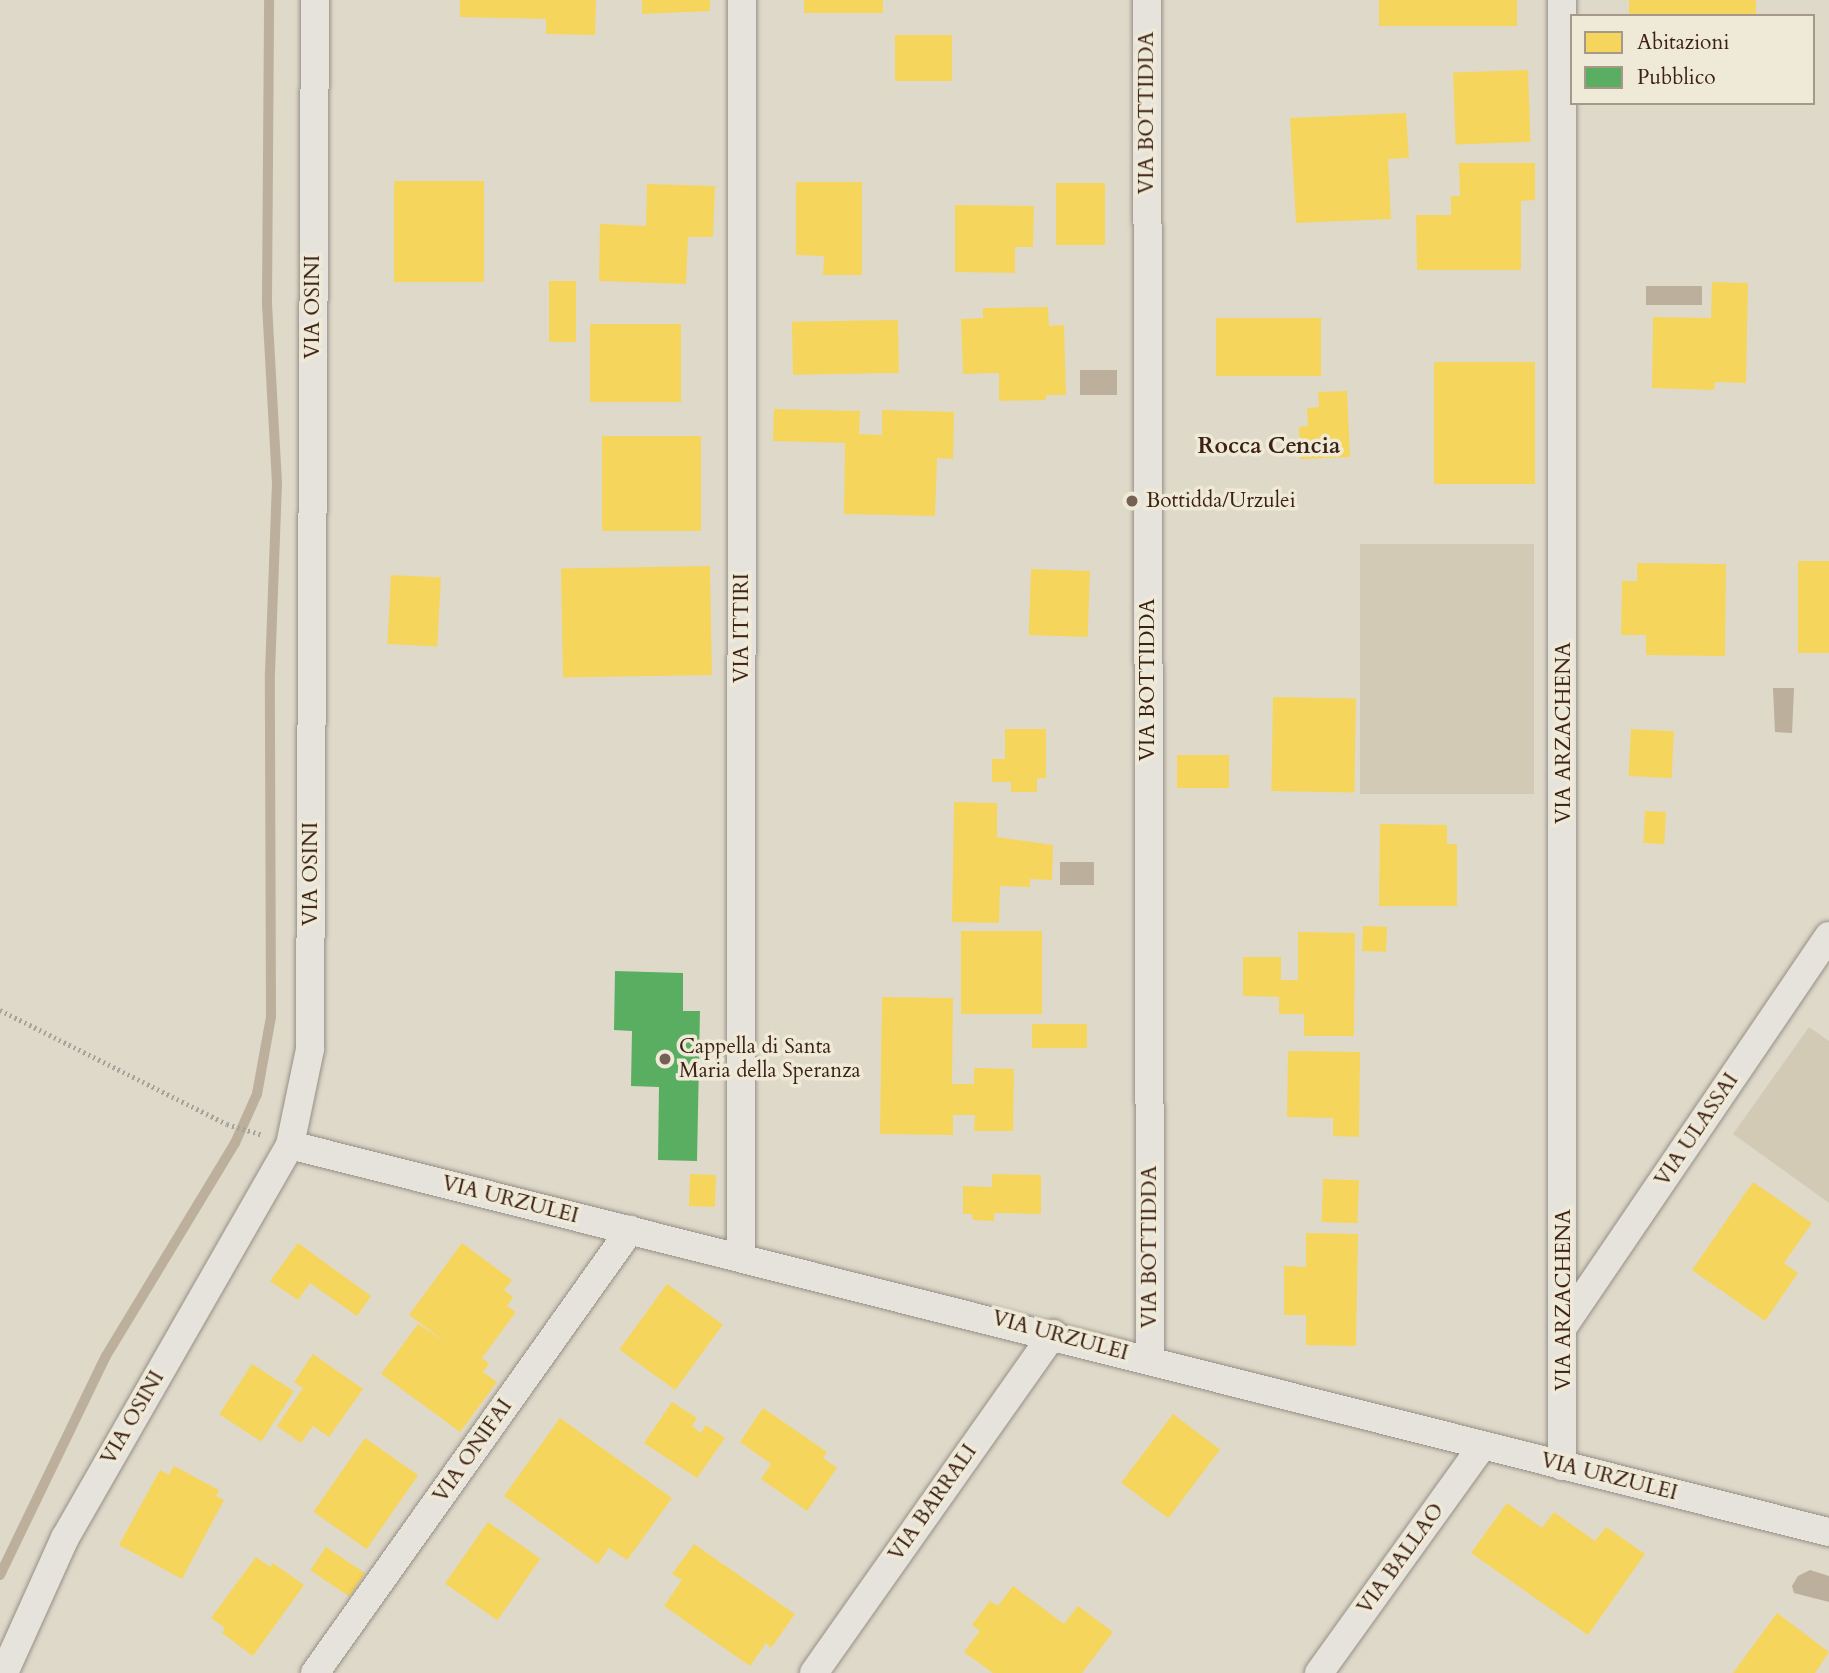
<!DOCTYPE html>
<html>
<head>
<meta charset="utf-8">
<style>
	body { margin:0 }
	#map { position:relative; width:1829px; height:1673px; overflow:hidden; background:#dfd9ca; font-family:Cardo,serif }
	div>[style] { position:absolute }
	.green>* { inset:0; background:#d3cab6; transform-origin:0 0 }
	.water>* { inset:0; background:#bcaf9b; transform-origin:0 0 }
	.homes>* { inset:0; background:#f6d55c; transform-origin:0 0 }
	.public>* { inset:0; background:#5aae61 }
	.stream>* { height:10px; margin:-5px; padding:0 5px; transform-origin:5px; border-radius:5px; background:#bcaf9b }
	.path>* { height:4.5px; margin-top:-2.25px; transform-origin:0; background:repeating-linear-gradient(90deg,#a7a29b 0 2px,transparent 0 5.5px) }
	.roads { filter:drop-shadow(0 0 2px #968f85) drop-shadow(0 0 2px #968f85) }
	.street>* { height:28px; margin:-14px; padding:0 14px; transform-origin:14px; border-radius:14px; background:#e6e3dc }
	.dots>* { width:19px; height:19px; translate:-50% -50%; box-sizing:border-box; border:4px solid #efe9d7; border-radius:50% }
	span { translate:-50% -50%; white-space:nowrap; text-align:center; line-height:1.15; -webkit-text-stroke:7px #efe9d7; paint-order:stroke }
	.street-label { font-size:21px; color:#3c2115 }
	.poi-label { font-size:21px; color:#3c2115 }
	.left { translate:0 -50%; text-align:left }
	.neighbourhood-label { font-size:23px; color:#3c2115; font-weight:700 }
	.legend { position:absolute; left:1570px; top:14px; width:245px; height:91px; box-sizing:border-box; background:#efe9d7; border:2px solid #a79989; margin:0; padding:9px 12px; list-style:none; font-size:21px; color:#3c2115 }
	.legend li { display:flex; align-items:center; gap:14px; height:35px }
	.legend b { width:35px; border:2px solid #a79989 }
</style>
</head>
<body>
<div id="map">
	<div class="green">
		<div style="left:1360px;top:544px;width:174px;height:250px"></div>
		<div style="clip-path:polygon(1809px 1027px,1829px 1041px,1829px 1203px,1733px 1134px)"></div>
	</div>
	<div class="water">
		<div style="left:1702px;top:286px;width:19px;height:56px;rotate:90deg"></div>
		<div style="left:1080px;top:370px;width:37px;height:25px"></div>
		<div style="clip-path:polygon(1773px 688px,1794px 688px,1792px 733px,1775px 732px)"></div>
		<div style="left:1060px;top:862px;width:34px;height:23px"></div>
		<div style="clip-path:polygon(1810px 1570px,1829px 1576px,1829px 1602px,1794px 1593px,1792px 1586px,1798px 1576px)"></div>
	</div>
	<div class="homes">
		<div style="clip-path:polygon(460px 0,596px 0,595px 35px,546px 34px,546px 19px,460px 17px)"></div>
		<div style="clip-path:polygon(642px 0,710px 0,710px 11px,642px 14px)"></div>
		<div style="left:804px;top:0;width:79px;height:13px"></div>
		<div style="left:1379px;top:0;width:138px;height:26px"></div>
		<div style="left:1629px;top:0;width:127px;height:16px"></div>
		<div style="left:895px;top:35px;width:57px;height:46px"></div>
		<div style="left:1528px;top:70px;width:72px;height:75px;rotate:88deg"></div>
		<div style="clip-path:polygon(1406px 113px,1409px 158px,1388px 159px,1391px 219px,1296px 223px,1290px 118px)"></div>
		<div style="clip-path:polygon(1459px 163px,1535px 163px,1535px 200px,1521px 201px,1521px 270px,1417px 270px,1416px 215px,1451px 215px,1451px 196px,1460px 196px)"></div>
		<div style="left:394px;top:181px;width:90px;height:101px"></div>
		<div style="clip-path:polygon(796px 182px,862px 182px,862px 275px,823px 275px,824px 256px,796px 255px)"></div>
		<div style="left:1056px;top:183px;width:49px;height:62px"></div>
		<div style="clip-path:polygon(647px 184px,715px 186px,713px 237px,688px 237px,686px 284px,599px 281px,600px 224px,646px 226px)"></div>
		<div style="clip-path:polygon(955px 205px,1034px 206px,1033px 247px,1015px 247px,1015px 273px,955px 272px)"></div>
		<div style="left:549px;top:281px;width:27px;height:61px"></div>
		<div style="clip-path:polygon(1712px 282px,1748px 283px,1746px 383px,1715px 382px,1714px 390px,1652px 388px,1653px 317px,1711px 318px)"></div>
		<div style="clip-path:polygon(1048px 307px,1049px 326px,1064px 325px,1066px 395px,1046px 395px,1046px 400px,999px 401px,999px 373px,963px 374px,961px 319px,983px 318px,983px 308px)"></div>
		<div style="left:1321px;top:318px;width:58px;height:105px;rotate:90deg"></div>
		<div style="left:898px;top:320px;width:53px;height:106px;rotate:89deg"></div>
		<div style="left:590px;top:324px;width:91px;height:78px"></div>
		<div style="left:1434px;top:362px;width:101px;height:122px"></div>
		<div style="clip-path:polygon(1347px 391px,1350px 457px,1300px 459px,1299px 427px,1308px 426px,1307px 408px,1319px 407px,1318px 392px)"></div>
		<div style="clip-path:polygon(774px 409px,860px 411px,859px 434px,882px 435px,882px 410px,954px 412px,953px 459px,937px 458px,935px 516px,844px 514px,845px 443px,773px 441px)"></div>
		<div style="left:602px;top:436px;width:99px;height:95px"></div>
		<div style="left:1798px;top:561px;width:31px;height:92px"></div>
		<div style="clip-path:polygon(1637px 563px,1726px 564px,1725px 656px,1646px 655px,1646px 635px,1621px 635px,1622px 581px,1637px 581px)"></div>
		<div style="left:710px;top:566px;width:109px;height:149px;rotate:89deg"></div>
		<div style="left:1031px;top:569px;width:59px;height:66px;rotate:2deg"></div>
		<div style="left:391px;top:575px;width:50px;height:69px;rotate:3deg"></div>
		<div style="left:1273px;top:697px;width:83px;height:94px;rotate:1deg"></div>
		<div style="clip-path:polygon(1005px 729px,1046px 729px,1046px 778px,1037px 778px,1037px 792px,1011px 792px,1011px 782px,992px 782px,992px 759px,1005px 759px)"></div>
		<div style="left:1631px;top:729px;width:43px;height:47px;rotate:3deg"></div>
		<div style="left:1177px;top:755px;width:52px;height:33px"></div>
		<div style="clip-path:polygon(954px 802px,997px 803px,997px 837px,1053px 845px,1052px 880px,1030px 879px,1030px 887px,1000px 886px,999px 923px,952px 922px)"></div>
		<div style="left:1645px;top:811px;width:21px;height:32px;rotate:3deg"></div>
		<div style="clip-path:polygon(1380px 824px,1447px 825px,1447px 844px,1457px 844px,1457px 906px,1379px 906px)"></div>
		<div style="left:1363px;top:926px;width:24px;height:25px;rotate:2deg"></div>
		<div style="left:961px;top:931px;width:81px;height:83px"></div>
		<div style="clip-path:polygon(1298px 932px,1355px 933px,1354px 1036px,1304px 1036px,1304px 1014px,1279px 1014px,1279px 997px,1243px 996px,1243px 957px,1281px 957px,1281px 980px,1298px 980px)"></div>
		<div style="clip-path:polygon(882px 997px,953px 998px,952px 1084px,974px 1084px,974px 1068px,1014px 1069px,1013px 1131px,974px 1131px,975px 1115px,953px 1115px,953px 1135px,880px 1134px)"></div>
		<div style="left:1087px;top:1024px;width:24px;height:55px;rotate:90deg"></div>
		<div style="clip-path:polygon(1288px 1051px,1360px 1052px,1359px 1137px,1333px 1136px,1333px 1118px,1287px 1117px)"></div>
		<div style="left:690px;top:1174px;width:26px;height:32px;rotate:2deg"></div>
		<div style="clip-path:polygon(992px 1174px,1041px 1175px,1041px 1214px,994px 1213px,994px 1221px,973px 1220px,972px 1214px,963px 1214px,963px 1186px,992px 1187px)"></div>
		<div style="left:1323px;top:1179px;width:36px;height:43px;rotate:2deg"></div>
		<div style="clip-path:polygon(1753px 1182px,1812px 1223px,1784px 1263px,1798px 1273px,1765px 1321px,1692px 1270px)"></div>
		<div style="clip-path:polygon(1306px 1233px,1358px 1234px,1356px 1346px,1306px 1345px,1306px 1315px,1284px 1315px,1284px 1266px,1306px 1267px)"></div>
		<div style="clip-path:polygon(298px 1243px,371px 1296px,357px 1316px,310px 1283px,298px 1300px,270px 1281px)"></div>
		<div style="clip-path:polygon(462px 1243px,512px 1280px,504px 1290px,513px 1297px,507px 1306px,516px 1312px,482px 1358px,489px 1363px,483px 1372px,497px 1382px,460px 1432px,381px 1374px,418px 1324px,447px 1343px,409px 1315px)"></div>
		<div style="left:667px;top:1284px;width:69px;height:81px;rotate:36deg"></div>
		<div style="clip-path:polygon(313px 1354px,363px 1389px,329px 1437px,313px 1426px,301px 1443px,277px 1426px,303px 1388px,294px 1382px)"></div>
		<div style="left:252px;top:1364px;width:50px;height:60px;rotate:33deg"></div>
		<div style="clip-path:polygon(672px 1402px,697px 1418px,692px 1426px,701px 1433px,706px 1425px,725px 1438px,697px 1478px,644px 1443px)"></div>
		<div style="clip-path:polygon(763px 1408px,827px 1452px,823px 1458px,837px 1468px,807px 1511px,761px 1479px,771px 1464px,740px 1442px)"></div>
		<div style="left:1173px;top:1414px;width:59px;height:86px;rotate:37deg"></div>
		<div style="clip-path:polygon(560px 1418px,672px 1498px,627px 1560px,609px 1548px,598px 1564px,504px 1496px)"></div>
		<div style="left:365px;top:1438px;width:65px;height:90px;rotate:35deg"></div>
		<div style="clip-path:polygon(174px 1466px,219px 1490px,216px 1496px,224px 1500px,182px 1579px,119px 1545px,160px 1470px,169px 1475px)"></div>
		<div style="clip-path:polygon(1507px 1503px,1542px 1528px,1554px 1512px,1595px 1541px,1606px 1527px,1645px 1554px,1588px 1635px,1471px 1553px)"></div>
		<div style="left:488px;top:1522px;width:64px;height:75px;rotate:35deg"></div>
		<div style="clip-path:polygon(694px 1544px,795px 1614px,771px 1648px,766px 1643px,750px 1666px,664px 1606px,682px 1580px,672px 1574px)"></div>
		<div style="left:326px;top:1547px;width:47px;height:28px;rotate:34deg"></div>
		<div style="clip-path:polygon(256px 1557px,270px 1567px,273px 1563px,304px 1585px,253px 1656px,222px 1633px,225px 1628px,211px 1618px)"></div>
		<div style="clip-path:polygon(1013px 1586px,1064px 1624px,1078px 1606px,1113px 1632px,1082px 1673px,993px 1673px,964px 1652px,980px 1631px,972px 1625px,990px 1601px,998px 1606px)"></div>
		<div style="clip-path:polygon(1777px 1613px,1829px 1652px,1815px 1673px,1733px 1673px)"></div>
	</div>
	<div class="public">
		<div style="clip-path:polygon(615px 971px,683px 973px,683px 1011px,700px 1011px,697px 1161px,658px 1160px,659px 1087px,631px 1086px,632px 1031px,614px 1030px)"></div>
	</div>
	<div class="stream">
		<div style="left:0;top:1575px;width:243px;rotate:-64.2deg"></div>
		<div style="left:106px;top:1356px;width:249px;rotate:-58.8deg"></div>
		<div style="left:235px;top:1143px;width:54px;rotate:-65.8deg"></div>
		<div style="left:257px;top:1094px;width:78px;rotate:-79.7deg"></div>
		<div style="left:271px;top:1017px;width:344px;rotate:-90.2deg"></div>
		<div style="left:270px;top:673px;width:190px;rotate:-87.9deg"></div>
		<div style="left:277px;top:483px;width:181px;rotate:-93.2deg"></div>
		<div style="left:267px;top:302px;width:302px;rotate:-89.6deg"></div>
	</div>
	<div class="path">
		<div style="left:0;top:1010px;width:254px;rotate:26.7deg"></div>
		<div style="left:227px;top:1124px;width:38px;rotate:17deg"></div>
	</div>
	<div class="roads">
		<div class="street">
			<div style="left:1147px;top:0;width:1359px;rotate:89.87deg"></div>
			<div style="left:290px;top:1145px;width:1587px;rotate:14.12deg"></div>
			<div style="left:741px;top:1255px;width:1255px;rotate:-89.95deg"></div>
			<div style="left:1565px;top:1324px;width:469px;rotate:-55.8deg"></div>
			<div style="left:1562px;top:1466px;width:1466px;rotate:-90deg"></div>
			<div style="left:4px;top:1673px;width:148px;rotate:-65.7deg"></div>
			<div style="left:65px;top:1538px;width:453px;rotate:-60.2deg"></div>
			<div style="left:290px;top:1145px;width:98px;rotate:-78.2deg"></div>
			<div style="left:310px;top:1049px;width:1049px;rotate:-89.73deg"></div>
			<div style="left:315px;top:1673px;width:544px;rotate:-54.58deg"></div>
			<div style="left:814px;top:1673px;width:415px;rotate:-54.8deg"></div>
			<div style="left:1319px;top:1673px;width:279px;rotate:-54.3deg"></div>
		</div>
	</div>
	<div class="dots">
		<div style="left:1132px;top:501px;background:#756154"></div>
		<div style="left:665px;top:1059px;background:#756154"></div>
	</div>
	<div class="street-label">
		<span style="left:1147px;top:113px;rotate:-90deg">VIA BOTTIDDA</span>
		<span style="left:313px;top:307px;rotate:-90deg">VIA OSINI</span>
		<span style="left:742px;top:628px;rotate:-90deg">VIA ITTIRI</span>
		<span style="left:1148px;top:680px;rotate:-90deg">VIA BOTTIDDA</span>
		<span style="left:1564px;top:733px;rotate:-90deg">VIA ARZACHENA</span>
		<span style="left:311px;top:874px;rotate:-90deg">VIA OSINI</span>
		<span style="left:1697px;top:1130px;rotate:-56deg">VIA ULASSAI</span>
		<span style="left:510px;top:1200px;rotate:14deg">VIA URZULEI</span>
		<span style="left:1150px;top:1247px;rotate:-90deg">VIA BOTTIDDA</span>
		<span style="left:1564px;top:1300px;rotate:-90deg">VIA ARZACHENA</span>
		<span style="left:1060px;top:1336px;rotate:15deg">VIA URZULEI</span>
		<span style="left:133px;top:1418px;rotate:-60deg">VIA OSINI</span>
		<span style="left:473px;top:1451px;rotate:-55deg">VIA ONIFAI</span>
		<span style="left:1609px;top:1477px;rotate:14deg">VIA URZULEI</span>
		<span style="left:933px;top:1503px;rotate:-55deg">VIA BARRALI</span>
		<span style="left:1401px;top:1559px;rotate:-54deg">VIA BALLAO</span>
	</div>
	<div class="poi-label">
		<span class="left" style="left:1146px;top:501px">Bottidda/Urzulei</span>
		<span class="left" style="left:679px;top:1059px">Cappella di Santa<br>Maria della Speranza</span>
	</div>
	<div class="neighbourhood-label">
		<span style="left:1269px;top:446px">Rocca Cencia</span>
	</div>
	<ul class="legend">
	<li><b style="height:19px;background:#f6d55c"></b>Abitazioni</li>
	<li><b style="height:19px;background:#5aae61"></b>Pubblico</li>
	</ul>
</div>
</body>
</html>
